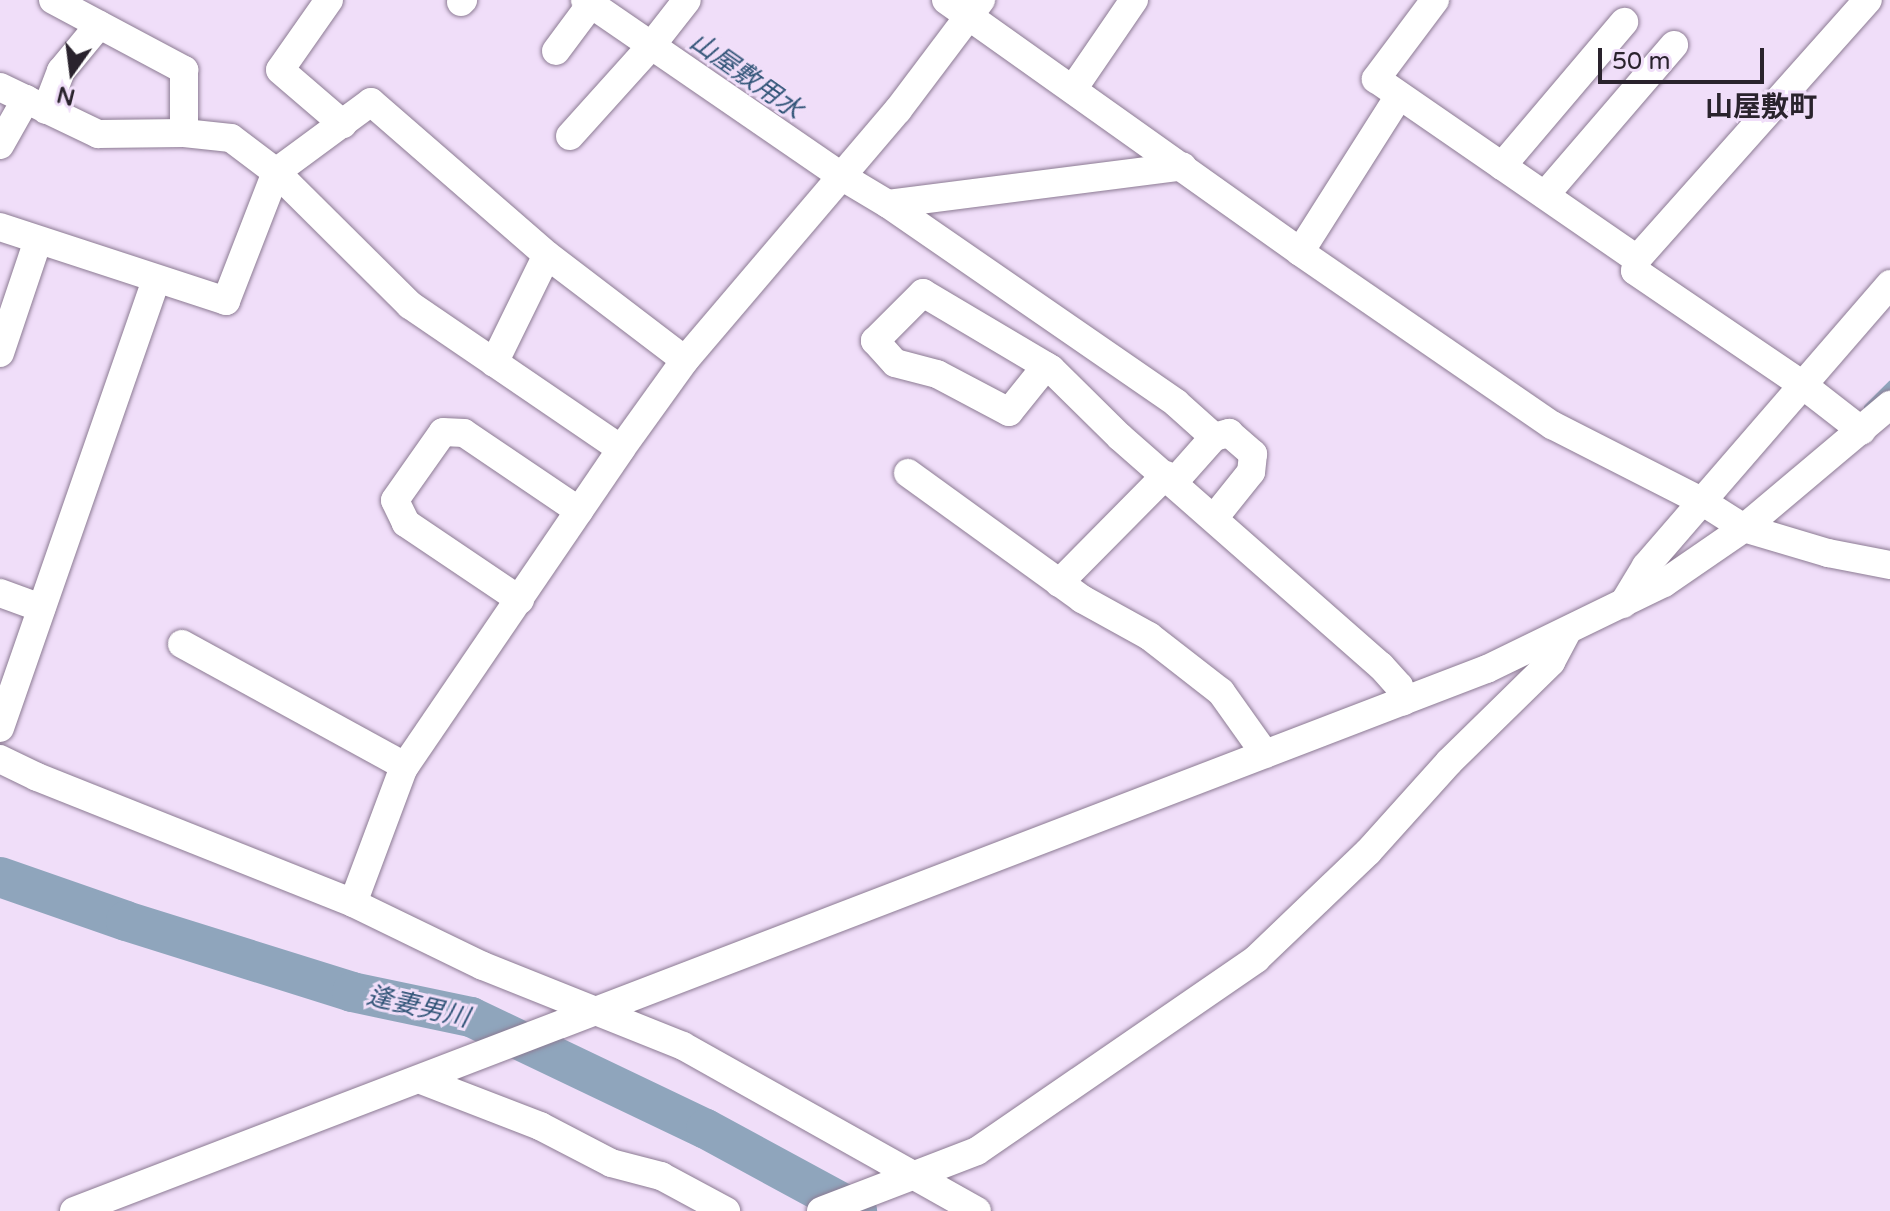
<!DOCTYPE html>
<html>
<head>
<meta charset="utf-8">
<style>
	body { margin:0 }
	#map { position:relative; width:1890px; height:1211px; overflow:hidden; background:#f0def9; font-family:"Varela Round","Noto Sans JP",sans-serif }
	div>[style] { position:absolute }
	.stream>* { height:7px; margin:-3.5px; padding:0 3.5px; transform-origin:3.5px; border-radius:3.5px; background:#8fa5bc }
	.river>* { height:40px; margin:-20px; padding:0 20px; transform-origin:20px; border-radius:20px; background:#8fa5bc }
	.roads { filter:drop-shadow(0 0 2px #8c7b93) drop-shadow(0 0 2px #8c7b93) }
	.minor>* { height:28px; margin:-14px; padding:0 14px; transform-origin:14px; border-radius:14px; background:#fff }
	span { translate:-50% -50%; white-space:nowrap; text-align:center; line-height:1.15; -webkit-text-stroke:6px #f0def9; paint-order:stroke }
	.water-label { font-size:26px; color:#325578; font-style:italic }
	.quarter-label { font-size:28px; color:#2a232d; font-weight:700 }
	.north { position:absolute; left:32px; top:32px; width:80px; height:80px; -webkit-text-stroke:6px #f0def9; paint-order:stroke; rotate:194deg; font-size:22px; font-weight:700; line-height:32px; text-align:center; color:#2a232d }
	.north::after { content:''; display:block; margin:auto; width:28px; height:36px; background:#2a232d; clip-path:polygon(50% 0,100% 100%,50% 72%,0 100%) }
	.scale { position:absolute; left:1598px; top:48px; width:166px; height:36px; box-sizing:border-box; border:4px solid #2a232d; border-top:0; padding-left:10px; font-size:24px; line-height:28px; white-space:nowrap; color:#2a232d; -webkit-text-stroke:6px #f0def9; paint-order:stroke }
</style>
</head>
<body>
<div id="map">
	<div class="stream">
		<div style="left:1867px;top:407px;width:33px;rotate:-45deg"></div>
	</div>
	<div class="river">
		<div style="left:0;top:877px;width:133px;rotate:19.2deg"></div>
		<div style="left:126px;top:921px;width:237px;rotate:17.4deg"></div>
		<div style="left:352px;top:992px;width:122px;rotate:11.9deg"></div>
		<div style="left:471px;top:1017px;width:260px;rotate:25.5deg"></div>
		<div style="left:706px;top:1129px;width:172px;rotate:28.5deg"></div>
	</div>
	<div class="roads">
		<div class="minor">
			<div style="left:53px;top:0;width:149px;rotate:28.1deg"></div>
			<div style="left:184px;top:70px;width:63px;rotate:90deg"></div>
			<div style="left:329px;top:0;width:85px;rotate:125deg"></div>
			<div style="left:280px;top:70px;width:83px;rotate:40.6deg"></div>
			<div style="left:585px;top:0;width:311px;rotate:34.5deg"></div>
			<div style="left:841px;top:176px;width:55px;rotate:30.8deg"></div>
			<div style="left:888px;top:204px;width:297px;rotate:-7.3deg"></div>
			<div style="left:946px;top:0;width:435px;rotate:35.4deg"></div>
			<div style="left:1300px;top:252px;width:306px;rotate:34.5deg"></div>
			<div style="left:1552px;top:425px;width:169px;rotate:27deg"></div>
			<div style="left:1703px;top:502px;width:49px;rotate:32.4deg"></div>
			<div style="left:1744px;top:528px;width:88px;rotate:16.6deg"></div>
			<div style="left:1828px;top:553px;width:63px;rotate:11deg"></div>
			<div style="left:1435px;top:0;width:99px;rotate:126.8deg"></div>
			<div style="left:1376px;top:79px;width:317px;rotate:34.6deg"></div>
			<div style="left:1637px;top:259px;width:12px;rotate:99deg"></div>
			<div style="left:1635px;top:271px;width:204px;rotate:34.2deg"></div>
			<div style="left:1804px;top:386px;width:73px;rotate:37.8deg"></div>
			<div style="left:461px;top:2px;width:3px;rotate:-45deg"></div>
			<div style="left:556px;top:51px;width:59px;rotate:-53.3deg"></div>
			<div style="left:0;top:87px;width:109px;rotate:25.6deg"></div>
			<div style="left:98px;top:134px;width:86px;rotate:-0.7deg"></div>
			<div style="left:184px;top:133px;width:47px;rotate:6.1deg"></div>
			<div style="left:231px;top:138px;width:56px;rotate:37.1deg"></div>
			<div style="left:276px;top:172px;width:189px;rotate:44.8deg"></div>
			<div style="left:410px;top:305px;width:255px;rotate:34.3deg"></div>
			<div style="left:1073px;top:89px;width:108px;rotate:-55.6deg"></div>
			<div style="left:46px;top:110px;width:42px;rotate:-69deg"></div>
			<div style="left:61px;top:71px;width:60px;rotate:-50.4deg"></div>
			<div style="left:570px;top:136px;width:121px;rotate:-48deg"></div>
			<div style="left:651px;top:46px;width:58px;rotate:-52deg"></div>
			<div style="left:0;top:145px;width:53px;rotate:-60.5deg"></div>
			<div style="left:1502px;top:166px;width:189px;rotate:-49.7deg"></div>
			<div style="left:1545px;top:195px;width:198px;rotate:-49.3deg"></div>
			<div style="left:888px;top:204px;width:350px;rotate:34.6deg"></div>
			<div style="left:1176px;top:403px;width:51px;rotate:41.8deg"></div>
			<div style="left:0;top:227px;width:238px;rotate:18.1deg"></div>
			<div style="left:226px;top:301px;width:138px;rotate:-68.8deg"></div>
			<div style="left:276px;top:172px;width:118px;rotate:-36.4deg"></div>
			<div style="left:371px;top:102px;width:233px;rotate:41deg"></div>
			<div style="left:547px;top:255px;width:173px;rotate:37.3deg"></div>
			<div style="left:1300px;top:252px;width:185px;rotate:-57.6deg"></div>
			<div style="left:1637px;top:259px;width:347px;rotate:-48.3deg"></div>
			<div style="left:0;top:353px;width:119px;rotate:-71.4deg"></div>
			<div style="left:494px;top:363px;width:120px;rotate:-63.9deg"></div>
			<div style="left:1046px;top:366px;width:59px;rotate:128.8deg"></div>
			<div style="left:1009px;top:412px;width:81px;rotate:-152.2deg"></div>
			<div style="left:937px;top:374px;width:43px;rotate:-165.3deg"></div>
			<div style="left:895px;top:363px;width:30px;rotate:-132deg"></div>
			<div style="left:875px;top:341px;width:68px;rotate:-45deg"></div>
			<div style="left:923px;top:293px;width:149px;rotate:30.7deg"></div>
			<div style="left:1051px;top:369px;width:97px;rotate:44.6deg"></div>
			<div style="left:1120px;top:437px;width:347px;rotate:41.3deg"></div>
			<div style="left:1381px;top:666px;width:27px;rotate:48deg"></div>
			<div style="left:1399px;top:686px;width:16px;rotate:75deg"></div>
			<div style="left:908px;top:473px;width:215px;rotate:35.9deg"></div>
			<div style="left:1082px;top:599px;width:77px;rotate:28.9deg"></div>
			<div style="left:1149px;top:636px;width:91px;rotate:37.9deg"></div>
			<div style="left:1221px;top:692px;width:76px;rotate:54.6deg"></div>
			<div style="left:1174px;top:482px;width:60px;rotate:-48.4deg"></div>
			<div style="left:1214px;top:437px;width:16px;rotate:-15deg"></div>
			<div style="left:1229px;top:433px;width:32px;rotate:41deg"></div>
			<div style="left:1253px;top:454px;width:18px;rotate:96deg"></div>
			<div style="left:1251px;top:472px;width:58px;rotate:128.7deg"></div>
			<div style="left:1059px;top:583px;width:152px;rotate:-45.3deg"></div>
			<div style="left:0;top:593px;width:44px;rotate:20.1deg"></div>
			<div style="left:520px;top:600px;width:138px;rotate:-146deg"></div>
			<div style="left:406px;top:523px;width:25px;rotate:-116deg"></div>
			<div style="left:395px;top:500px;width:83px;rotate:-54.8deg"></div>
			<div style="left:443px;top:432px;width:21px;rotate:3deg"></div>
			<div style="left:464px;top:433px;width:139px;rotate:34.1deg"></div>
			<div style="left:1623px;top:604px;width:44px;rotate:-58.8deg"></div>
			<div style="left:1646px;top:566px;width:373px;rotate:-49.1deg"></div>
			<div style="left:182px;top:644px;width:254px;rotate:28.7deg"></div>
			<div style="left:0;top:728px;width:474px;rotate:-70.8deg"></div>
			<div style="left:0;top:759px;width:41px;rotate:25.9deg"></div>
			<div style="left:37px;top:777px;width:340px;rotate:21.7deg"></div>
			<div style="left:353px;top:903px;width:144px;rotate:25.9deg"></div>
			<div style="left:483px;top:966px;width:215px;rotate:21.8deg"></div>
			<div style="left:683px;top:1046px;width:337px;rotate:29.3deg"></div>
			<div style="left:353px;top:903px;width:143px;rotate:-69.5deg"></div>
			<div style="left:403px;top:769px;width:387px;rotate:-55.7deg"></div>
			<div style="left:621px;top:449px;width:110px;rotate:-54.3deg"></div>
			<div style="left:685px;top:360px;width:328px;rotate:-49.6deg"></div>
			<div style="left:898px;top:110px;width:138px;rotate:-53deg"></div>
			<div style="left:421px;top:1080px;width:128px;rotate:21.1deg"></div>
			<div style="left:540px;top:1126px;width:80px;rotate:27.5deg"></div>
			<div style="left:611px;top:1163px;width:52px;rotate:14.6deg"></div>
			<div style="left:661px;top:1176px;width:74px;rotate:28.3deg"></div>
			<div style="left:74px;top:1211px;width:1513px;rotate:-20.99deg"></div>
			<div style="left:1487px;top:669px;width:197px;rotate:-25.9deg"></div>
			<div style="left:1664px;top:583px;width:97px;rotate:-34.5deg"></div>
			<div style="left:1744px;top:528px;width:191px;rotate:-40.1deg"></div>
			<div style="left:821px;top:1211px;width:167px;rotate:-21deg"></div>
			<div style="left:977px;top:1151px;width:339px;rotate:-34.5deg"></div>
			<div style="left:1256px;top:959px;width:155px;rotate:-43.7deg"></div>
			<div style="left:1368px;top:852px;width:121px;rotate:-48deg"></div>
			<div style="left:1449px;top:762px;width:143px;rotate:-44.4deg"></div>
			<div style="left:1551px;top:662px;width:34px;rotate:-62deg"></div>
		</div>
	</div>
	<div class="water-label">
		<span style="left:746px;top:76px;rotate:35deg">山屋敷用水</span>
		<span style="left:418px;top:1007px;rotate:13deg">逢妻男川</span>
	</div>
	<div class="quarter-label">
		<span style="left:1761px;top:107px">山屋敷町</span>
	</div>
	<div class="north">N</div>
	<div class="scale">50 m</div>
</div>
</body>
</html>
